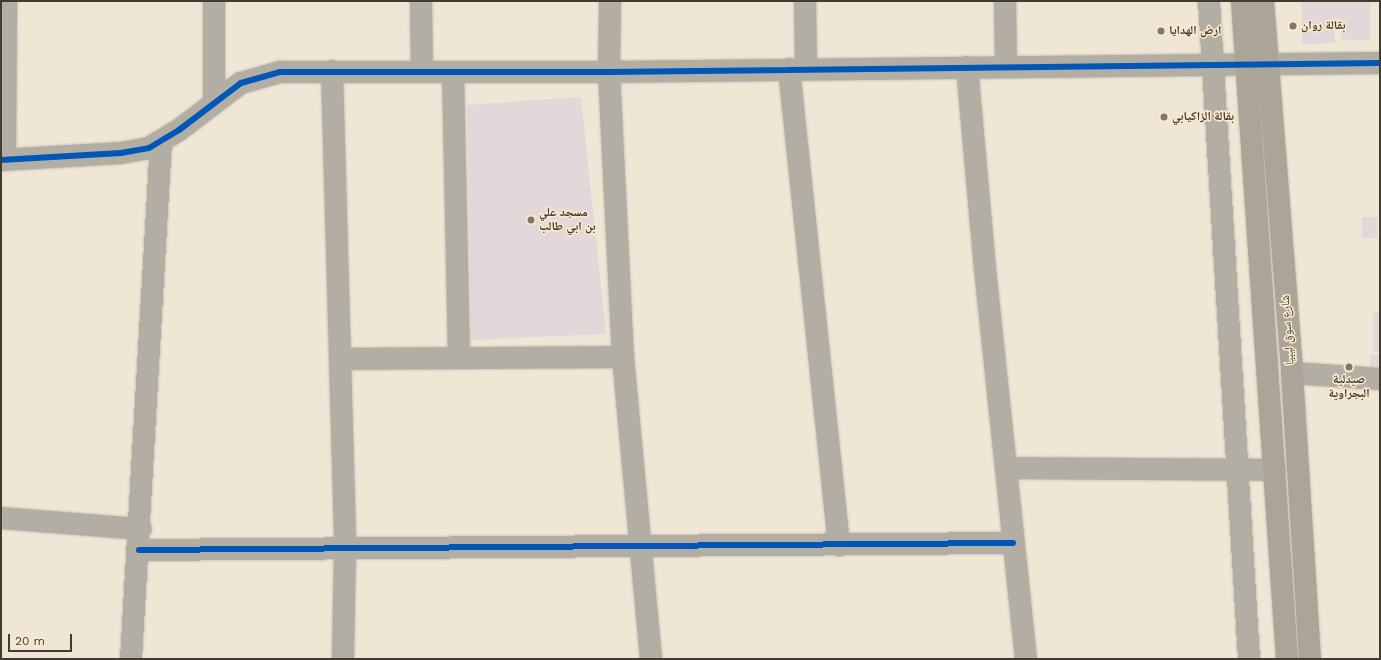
<!DOCTYPE html>
<html>
<head>
<meta charset="utf-8">
<style>
	body { margin:0 }
	#map { position:relative; width:1381px; height:660px; overflow:hidden; background:#f0e6d6; font-family:"Work Sans","Noto Naskh Arabic",sans-serif }
	div>[style] { position:absolute }
	.building>* { inset:0; background:#e3d8d9; transform-origin:0 0 }
	.roads { filter:drop-shadow(0 0 1px #cbc3b7) drop-shadow(0 0 1px #cbc3b7) }
	.minor>* { height:22px; margin:-11px; padding:0 11px; transform-origin:11px; border-radius:11px; background:#b3aea3 }
	.major>* { height:22px; margin:-11px; padding:0 11px; transform-origin:11px; border-radius:11px; background:#aba599 }
	.cycleway>* { height:6px; margin:-3px; padding:0 3px; transform-origin:3px; border-radius:3px; background:#0057b8 }
	.dots>* { width:11px; height:11px; translate:-50% -50%; box-sizing:border-box; border:2px solid #fae9cc; border-radius:50% }
	span { translate:-50% -50%; white-space:nowrap; text-align:center; line-height:1.15; -webkit-text-stroke:3px #fae9cc; paint-order:stroke }
	.poi-label { font-size:12px; color:#423b30; font-weight:700 }
	.left { translate:0 -50%; text-align:left }
	.street-label { font-size:12px; color:#423b30 }
	.frame { position:absolute; inset:0; border:2px solid #423b30; pointer-events:none }
	.scale { position:absolute; left:8px; top:634px; width:64px; height:18px; box-sizing:border-box; border:2px solid #423b30; border-top:0; padding-left:5px; font-size:12px; line-height:14px; white-space:nowrap; color:#423b30; -webkit-text-stroke:3px #fae9cc; paint-order:stroke }
</style>
</head>
<body>
<div id="map">
	<div class="building">
		<div style="clip-path:polygon(1302px 1px,1370px 1px,1370px 40px,1341px 40px,1341px 19px,1334px 20px,1335px 43px,1302px 44px)"></div>
		<div style="clip-path:polygon(581px 97px,606px 334px,471px 340px,467px 105px)"></div>
		<div style="left:1362px;top:217px;width:15px;height:21px"></div>
		<div style="left:1373px;top:312px;width:7px;height:40px"></div>
		<div style="left:1380px;top:355px;width:14px;height:10px;rotate:90deg"></div>
	</div>
	<div class="roads">
		<div class="minor">
			<div style="left:214px;top:1px;width:100px;rotate:90deg"></div>
			<div style="left:421px;top:1px;width:70px;rotate:89.2deg"></div>
			<div style="left:610px;top:1px;width:71px;rotate:90.8deg"></div>
			<div style="left:609px;top:72px;width:285px;rotate:87.2deg"></div>
			<div style="left:623px;top:357px;width:303px;rotate:84.7deg"></div>
			<div style="left:805px;top:1px;width:67px;rotate:89.1deg"></div>
			<div style="left:1005px;top:1px;width:66px;rotate:89.1deg"></div>
			<div style="left:1209px;top:1px;width:659px;rotate:86.52deg"></div>
			<div style="left:967px;top:67px;width:203px;rotate:84.9deg"></div>
			<div style="left:985px;top:269px;width:392px;rotate:84deg"></div>
			<div style="left:789px;top:69px;width:479px;rotate:84deg"></div>
			<div style="left:332px;top:71px;width:479px;rotate:88.4deg"></div>
			<div style="left:345px;top:550px;width:109px;rotate:91.1deg"></div>
			<div style="left:453px;top:72px;width:286px;rotate:88.8deg"></div>
			<div style="left:1px;top:160px;width:120px;rotate:-3.3deg"></div>
			<div style="left:121px;top:153px;width:28px;rotate:-10deg"></div>
			<div style="left:149px;top:148px;width:35px;rotate:-31deg"></div>
			<div style="left:179px;top:130px;width:78px;rotate:-37.2deg"></div>
			<div style="left:241px;top:83px;width:41px;rotate:-15.8deg"></div>
			<div style="left:280px;top:72px;width:329px"></div>
			<div style="left:609px;top:72px;width:771px;rotate:-0.67deg"></div>
			<div style="left:5px;top:160px;width:159px;rotate:-89.6deg"></div>
			<div style="left:341px;top:359px;width:282px;rotate:-0.4deg"></div>
			<div style="left:1292px;top:373px;width:88px;rotate:3.9deg"></div>
			<div style="left:1006px;top:468px;width:269px;rotate:0.4deg"></div>
			<div style="left:1px;top:518px;width:140px;rotate:4.5deg"></div>
			<div style="left:139px;top:550px;width:874px;rotate:-0.46deg"></div>
			<div style="left:131px;top:659px;width:518px;rotate:-86.68deg"></div>
		</div>
		<div class="major">
			<div style="left:1242px;top:1px;width:660px;rotate:86.09deg"></div>
			<div style="left:1263px;top:1px;width:373px;rotate:85.5deg"></div>
			<div style="left:1292px;top:373px;width:287px;rotate:86.4deg"></div>
		</div>
	</div>
	<div class="cycleway">
		<div style="left:1px;top:160px;width:120px;rotate:-3.3deg"></div>
		<div style="left:121px;top:153px;width:28px;rotate:-10deg"></div>
		<div style="left:149px;top:148px;width:35px;rotate:-31deg"></div>
		<div style="left:179px;top:130px;width:78px;rotate:-37.2deg"></div>
		<div style="left:241px;top:83px;width:41px;rotate:-15.8deg"></div>
		<div style="left:280px;top:72px;width:329px"></div>
		<div style="left:609px;top:72px;width:771px;rotate:-0.67deg"></div>
		<div style="left:139px;top:550px;width:874px;rotate:-0.46deg"></div>
	</div>
	<div class="dots">
		<div style="left:1293px;top:26px;background:#7f776a"></div>
		<div style="left:1161px;top:31px;background:#7f776a"></div>
		<div style="left:1164px;top:117px;background:#7f776a"></div>
		<div style="left:531px;top:220px;background:#7f776a"></div>
		<div style="left:1349px;top:367px;background:#7f776a"></div>
	</div>
	<div class="poi-label">
		<span class="left" style="left:1301px;top:26px">بقالة روان</span>
		<span class="left" style="left:1169px;top:31px">ارض الهدايا</span>
		<span class="left" style="left:1172px;top:117px">بقالة الزاكيابي</span>
		<span class="left" style="left:539px;top:220px">مسجد علي<br>بن ابي طالب</span>
		<span style="left:1349px;top:387px">صيدلية<br>البجراوية</span>
	</div>
	<div class="street-label">
		<span style="left:1288px;top:330px;rotate:-94deg">شارع سوق ليبيا</span>
	</div>
	<div class="frame"></div>
	<div class="scale">20 m</div>
</div>
</body>
</html>
